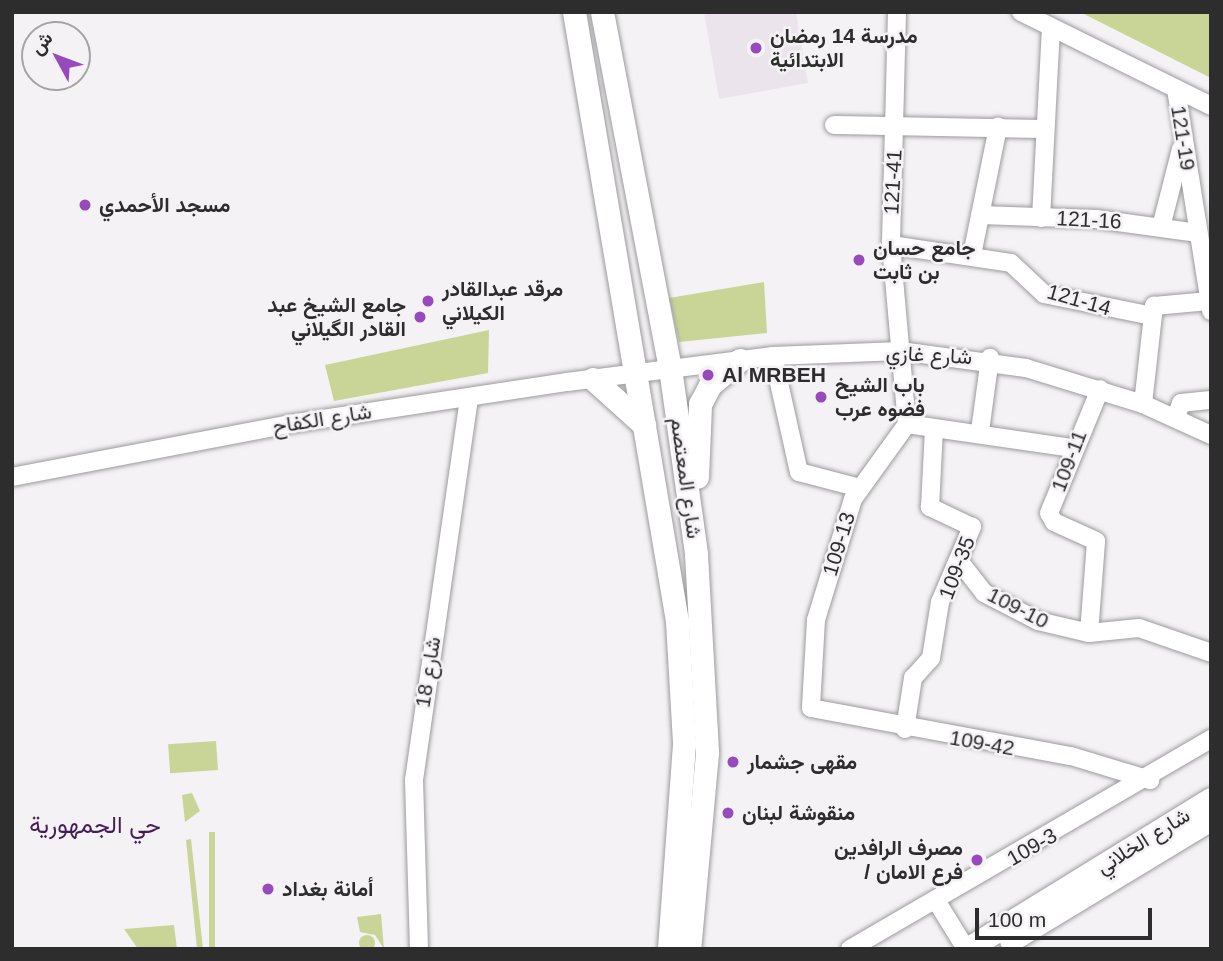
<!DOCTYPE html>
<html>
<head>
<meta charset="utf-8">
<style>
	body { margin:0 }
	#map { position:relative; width:1223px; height:961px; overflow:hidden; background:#f4f2f5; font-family:Helvetica,Vazirmatn,sans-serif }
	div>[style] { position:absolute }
	.built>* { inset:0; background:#ece4ed }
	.green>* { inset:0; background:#c8d596; transform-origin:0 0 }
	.round { border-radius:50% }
	.roads { filter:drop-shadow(0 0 2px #9c9a9d) drop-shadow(0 0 2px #9c9a9d) }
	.minor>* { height:18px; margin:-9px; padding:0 9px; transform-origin:9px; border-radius:9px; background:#fff }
	.major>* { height:23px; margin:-11.5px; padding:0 11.5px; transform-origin:11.5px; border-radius:11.5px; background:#fff }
	.dots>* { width:19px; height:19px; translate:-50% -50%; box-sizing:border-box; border:4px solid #f4f2f5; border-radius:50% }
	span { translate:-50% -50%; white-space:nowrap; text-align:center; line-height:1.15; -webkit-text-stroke:5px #f4f2f5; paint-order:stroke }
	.poi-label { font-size:21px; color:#2e2d2e; font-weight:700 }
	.left { translate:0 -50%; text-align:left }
	.right { translate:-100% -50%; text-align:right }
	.street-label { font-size:21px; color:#2e2d2e }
	.quarter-label { font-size:24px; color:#431e55 }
	.frame { position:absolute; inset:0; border:14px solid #2e2d2e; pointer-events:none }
	.north { position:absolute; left:21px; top:21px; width:70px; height:70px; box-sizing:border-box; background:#f4f2f5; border:2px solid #a5a3a5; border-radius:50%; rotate:311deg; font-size:19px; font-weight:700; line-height:28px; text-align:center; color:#2e2d2e }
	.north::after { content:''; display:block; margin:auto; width:24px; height:32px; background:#964abc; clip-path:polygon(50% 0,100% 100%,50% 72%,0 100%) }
	.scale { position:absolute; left:975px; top:908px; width:177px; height:32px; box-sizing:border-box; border:4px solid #2e2d2e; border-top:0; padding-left:9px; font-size:21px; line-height:24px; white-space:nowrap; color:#2e2d2e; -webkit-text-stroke:5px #f4f2f5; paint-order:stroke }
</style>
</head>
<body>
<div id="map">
	<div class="built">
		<div style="clip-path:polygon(704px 12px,796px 12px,808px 83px,719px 99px)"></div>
	</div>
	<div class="green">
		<div style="clip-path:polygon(1080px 12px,1211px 12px,1211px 78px)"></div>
		<div style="clip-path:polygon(764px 282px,767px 333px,679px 342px,669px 298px)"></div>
		<div style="clip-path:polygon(489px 330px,488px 373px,334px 401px,325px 365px)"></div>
		<div style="left:216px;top:741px;width:29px;height:48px;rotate:86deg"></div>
		<div style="clip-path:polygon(192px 793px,200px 811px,185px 822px,182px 795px)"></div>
		<div style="left:209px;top:832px;width:6px;height:118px"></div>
		<div style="clip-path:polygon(191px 839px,203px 949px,197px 949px,186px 840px)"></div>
		<div style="clip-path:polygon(381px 914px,384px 949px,375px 935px,360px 932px,357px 917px)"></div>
		<div style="clip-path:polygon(174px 925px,177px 949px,138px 949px,124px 929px)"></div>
		<div class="round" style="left:359px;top:935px;width:16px;height:16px"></div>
	</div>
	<div class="roads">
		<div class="minor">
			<div style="left:897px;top:12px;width:233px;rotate:91.5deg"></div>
			<div style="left:891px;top:245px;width:180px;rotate:84.9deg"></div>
			<div style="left:907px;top:424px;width:92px;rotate:125.8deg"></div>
			<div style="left:853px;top:499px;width:127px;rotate:107deg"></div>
			<div style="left:816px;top:620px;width:88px;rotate:93.3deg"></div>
			<div style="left:811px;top:708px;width:264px;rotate:10.5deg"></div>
			<div style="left:1071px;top:756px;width:83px;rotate:16.9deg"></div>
			<div style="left:1021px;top:12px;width:212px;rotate:26.3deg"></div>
			<div style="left:1176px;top:89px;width:225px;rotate:81deg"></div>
			<div style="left:834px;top:125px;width:210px;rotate:1.1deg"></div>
			<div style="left:980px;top:215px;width:116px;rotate:2deg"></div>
			<div style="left:1096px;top:219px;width:103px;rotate:7.8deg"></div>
			<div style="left:1041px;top:218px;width:191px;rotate:-87deg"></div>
			<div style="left:1161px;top:227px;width:81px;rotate:-75.6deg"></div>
			<div style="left:891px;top:245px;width:121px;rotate:8.5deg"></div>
			<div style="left:1011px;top:263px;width:45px;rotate:43.2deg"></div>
			<div style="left:1044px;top:294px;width:110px;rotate:11.5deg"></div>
			<div style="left:972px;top:255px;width:131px;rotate:-78.5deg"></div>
			<div style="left:773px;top:356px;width:119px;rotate:77.4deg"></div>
			<div style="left:799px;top:472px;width:63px;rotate:14.7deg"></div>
			<div style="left:1143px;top:404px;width:99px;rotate:-83.6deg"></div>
			<div style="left:1154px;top:306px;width:55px;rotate:-5.2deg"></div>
			<div style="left:1176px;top:417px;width:15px;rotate:-70deg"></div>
			<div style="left:1181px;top:403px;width:30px;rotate:-6deg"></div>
			<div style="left:907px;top:424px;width:166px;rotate:8.3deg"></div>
			<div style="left:980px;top:431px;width:74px;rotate:-82.2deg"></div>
			<div style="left:12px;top:477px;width:282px;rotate:-10.8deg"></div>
			<div style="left:289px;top:424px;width:281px;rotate:-8.6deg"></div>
			<div style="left:567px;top:382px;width:208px;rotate:-7.2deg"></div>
			<div style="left:773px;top:356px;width:127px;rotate:-2.3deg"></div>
			<div style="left:900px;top:351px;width:127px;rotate:7.7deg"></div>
			<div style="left:1026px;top:368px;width:122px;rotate:17.1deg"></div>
			<div style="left:1143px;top:404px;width:75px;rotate:24.5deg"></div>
			<div style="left:960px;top:562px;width:39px;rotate:52deg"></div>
			<div style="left:984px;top:593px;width:61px;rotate:27.4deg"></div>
			<div style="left:1038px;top:621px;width:52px;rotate:13.2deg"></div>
			<div style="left:1089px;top:633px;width:50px;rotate:-5.7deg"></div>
			<div style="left:1139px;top:628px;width:76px;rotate:19.1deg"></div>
			<div style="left:1089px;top:633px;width:92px;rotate:-85.6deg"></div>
			<div style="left:1096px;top:541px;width:46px;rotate:-155.7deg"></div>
			<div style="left:1054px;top:522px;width:10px;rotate:-119deg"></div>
			<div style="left:1049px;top:513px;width:134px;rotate:-67.6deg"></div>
			<div style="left:905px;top:729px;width:52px;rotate:-81.1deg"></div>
			<div style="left:913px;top:678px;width:27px;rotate:-48deg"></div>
			<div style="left:931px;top:658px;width:57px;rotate:-80.9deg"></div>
			<div style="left:940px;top:602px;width:82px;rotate:-66.9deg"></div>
			<div style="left:972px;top:527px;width:47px;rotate:-154.5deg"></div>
			<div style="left:930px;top:507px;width:79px;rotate:-87.1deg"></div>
			<div style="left:937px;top:902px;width:55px;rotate:58.3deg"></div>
			<div style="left:419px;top:949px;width:169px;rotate:-91.7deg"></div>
			<div style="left:414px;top:780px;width:387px;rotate:-81.8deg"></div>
			<div style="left:850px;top:949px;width:418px;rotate:-30.2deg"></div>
		</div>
		<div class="major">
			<div style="left:574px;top:12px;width:618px;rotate:80.4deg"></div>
			<div style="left:677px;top:621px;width:123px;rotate:86.7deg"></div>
			<div style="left:684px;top:744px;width:206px;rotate:94.2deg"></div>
			<div style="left:602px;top:12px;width:362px;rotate:79.2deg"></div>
			<div style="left:670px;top:368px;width:188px;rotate:82deg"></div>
			<div style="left:696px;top:554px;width:199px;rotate:86.8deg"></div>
			<div style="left:707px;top:753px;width:197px;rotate:95.2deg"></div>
			<div style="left:593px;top:379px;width:69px;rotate:42deg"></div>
			<div style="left:697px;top:477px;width:73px;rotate:-87.6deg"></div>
			<div style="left:700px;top:404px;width:21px;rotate:-62deg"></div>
			<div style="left:710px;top:385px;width:39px;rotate:-40deg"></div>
			<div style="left:1011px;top:940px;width:234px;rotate:-31.2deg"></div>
			<div style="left:967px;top:949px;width:286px;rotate:-31.6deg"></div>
		</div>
	</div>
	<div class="dots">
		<div style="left:756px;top:48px;background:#964abc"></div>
		<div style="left:85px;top:205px;background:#964abc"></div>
		<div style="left:859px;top:260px;background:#964abc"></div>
		<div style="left:428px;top:301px;background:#964abc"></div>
		<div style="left:420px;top:317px;background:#964abc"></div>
		<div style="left:708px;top:375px;background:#964abc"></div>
		<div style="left:821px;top:397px;background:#964abc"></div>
		<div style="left:733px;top:762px;background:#964abc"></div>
		<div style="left:728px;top:813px;background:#964abc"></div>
		<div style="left:977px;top:860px;background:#964abc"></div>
		<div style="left:268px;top:889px;background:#964abc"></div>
	</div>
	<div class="poi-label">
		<span class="left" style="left:770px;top:48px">مدرسة 14 رمضان<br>الابتدائية</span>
		<span class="left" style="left:99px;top:205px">مسجد الأحمدي</span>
		<span class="left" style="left:873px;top:260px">جامع حسان<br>بن ثابت</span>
		<span class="left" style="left:442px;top:301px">مرقد عبدالقادر<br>الكيلاني</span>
		<span class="right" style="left:406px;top:317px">جامع الشيخ عبد<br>القادر الگيلاني</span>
		<span class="left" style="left:722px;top:375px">Al MRBEH</span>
		<span class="left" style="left:835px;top:397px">باب الشيخ<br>فضوه عرب</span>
		<span class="left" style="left:747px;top:762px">مقهى جشمار</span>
		<span class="left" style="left:742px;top:813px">منقوشة لبنان</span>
		<span class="right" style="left:963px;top:860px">مصرف الرافدين<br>/ فرع الامان</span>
		<span class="left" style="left:282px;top:889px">أمانة بغداد</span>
	</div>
	<div class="street-label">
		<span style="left:1183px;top:138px;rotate:81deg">121-19</span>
		<span style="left:893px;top:182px;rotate:-87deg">121-41</span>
		<span style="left:1089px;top:220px;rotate:3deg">121-16</span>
		<span style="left:1079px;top:300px;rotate:16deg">121-14</span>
		<span style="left:929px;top:355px;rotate:3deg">شارع غازي</span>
		<span style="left:322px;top:419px;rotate:-9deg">شارع الكفاح</span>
		<span style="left:1069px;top:461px;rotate:-69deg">109-11</span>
		<span style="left:686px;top:478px;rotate:82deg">شارع المعتصم</span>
		<span style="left:839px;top:544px;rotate:-73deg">109-13</span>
		<span style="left:957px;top:568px;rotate:-69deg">109-35</span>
		<span style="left:1018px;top:608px;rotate:27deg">109-10</span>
		<span style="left:428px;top:672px;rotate:-81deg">شارع 18</span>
		<span style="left:982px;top:743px;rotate:10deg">109-42</span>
		<span style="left:1143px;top:841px;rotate:-32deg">شارع الخلاني</span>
		<span style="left:1032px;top:847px;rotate:-30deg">109-3</span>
	</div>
	<div class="quarter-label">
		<span style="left:95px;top:825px">حي الجمهورية</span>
	</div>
	<div class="frame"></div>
	<div class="north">ش</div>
	<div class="scale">100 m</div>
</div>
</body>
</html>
